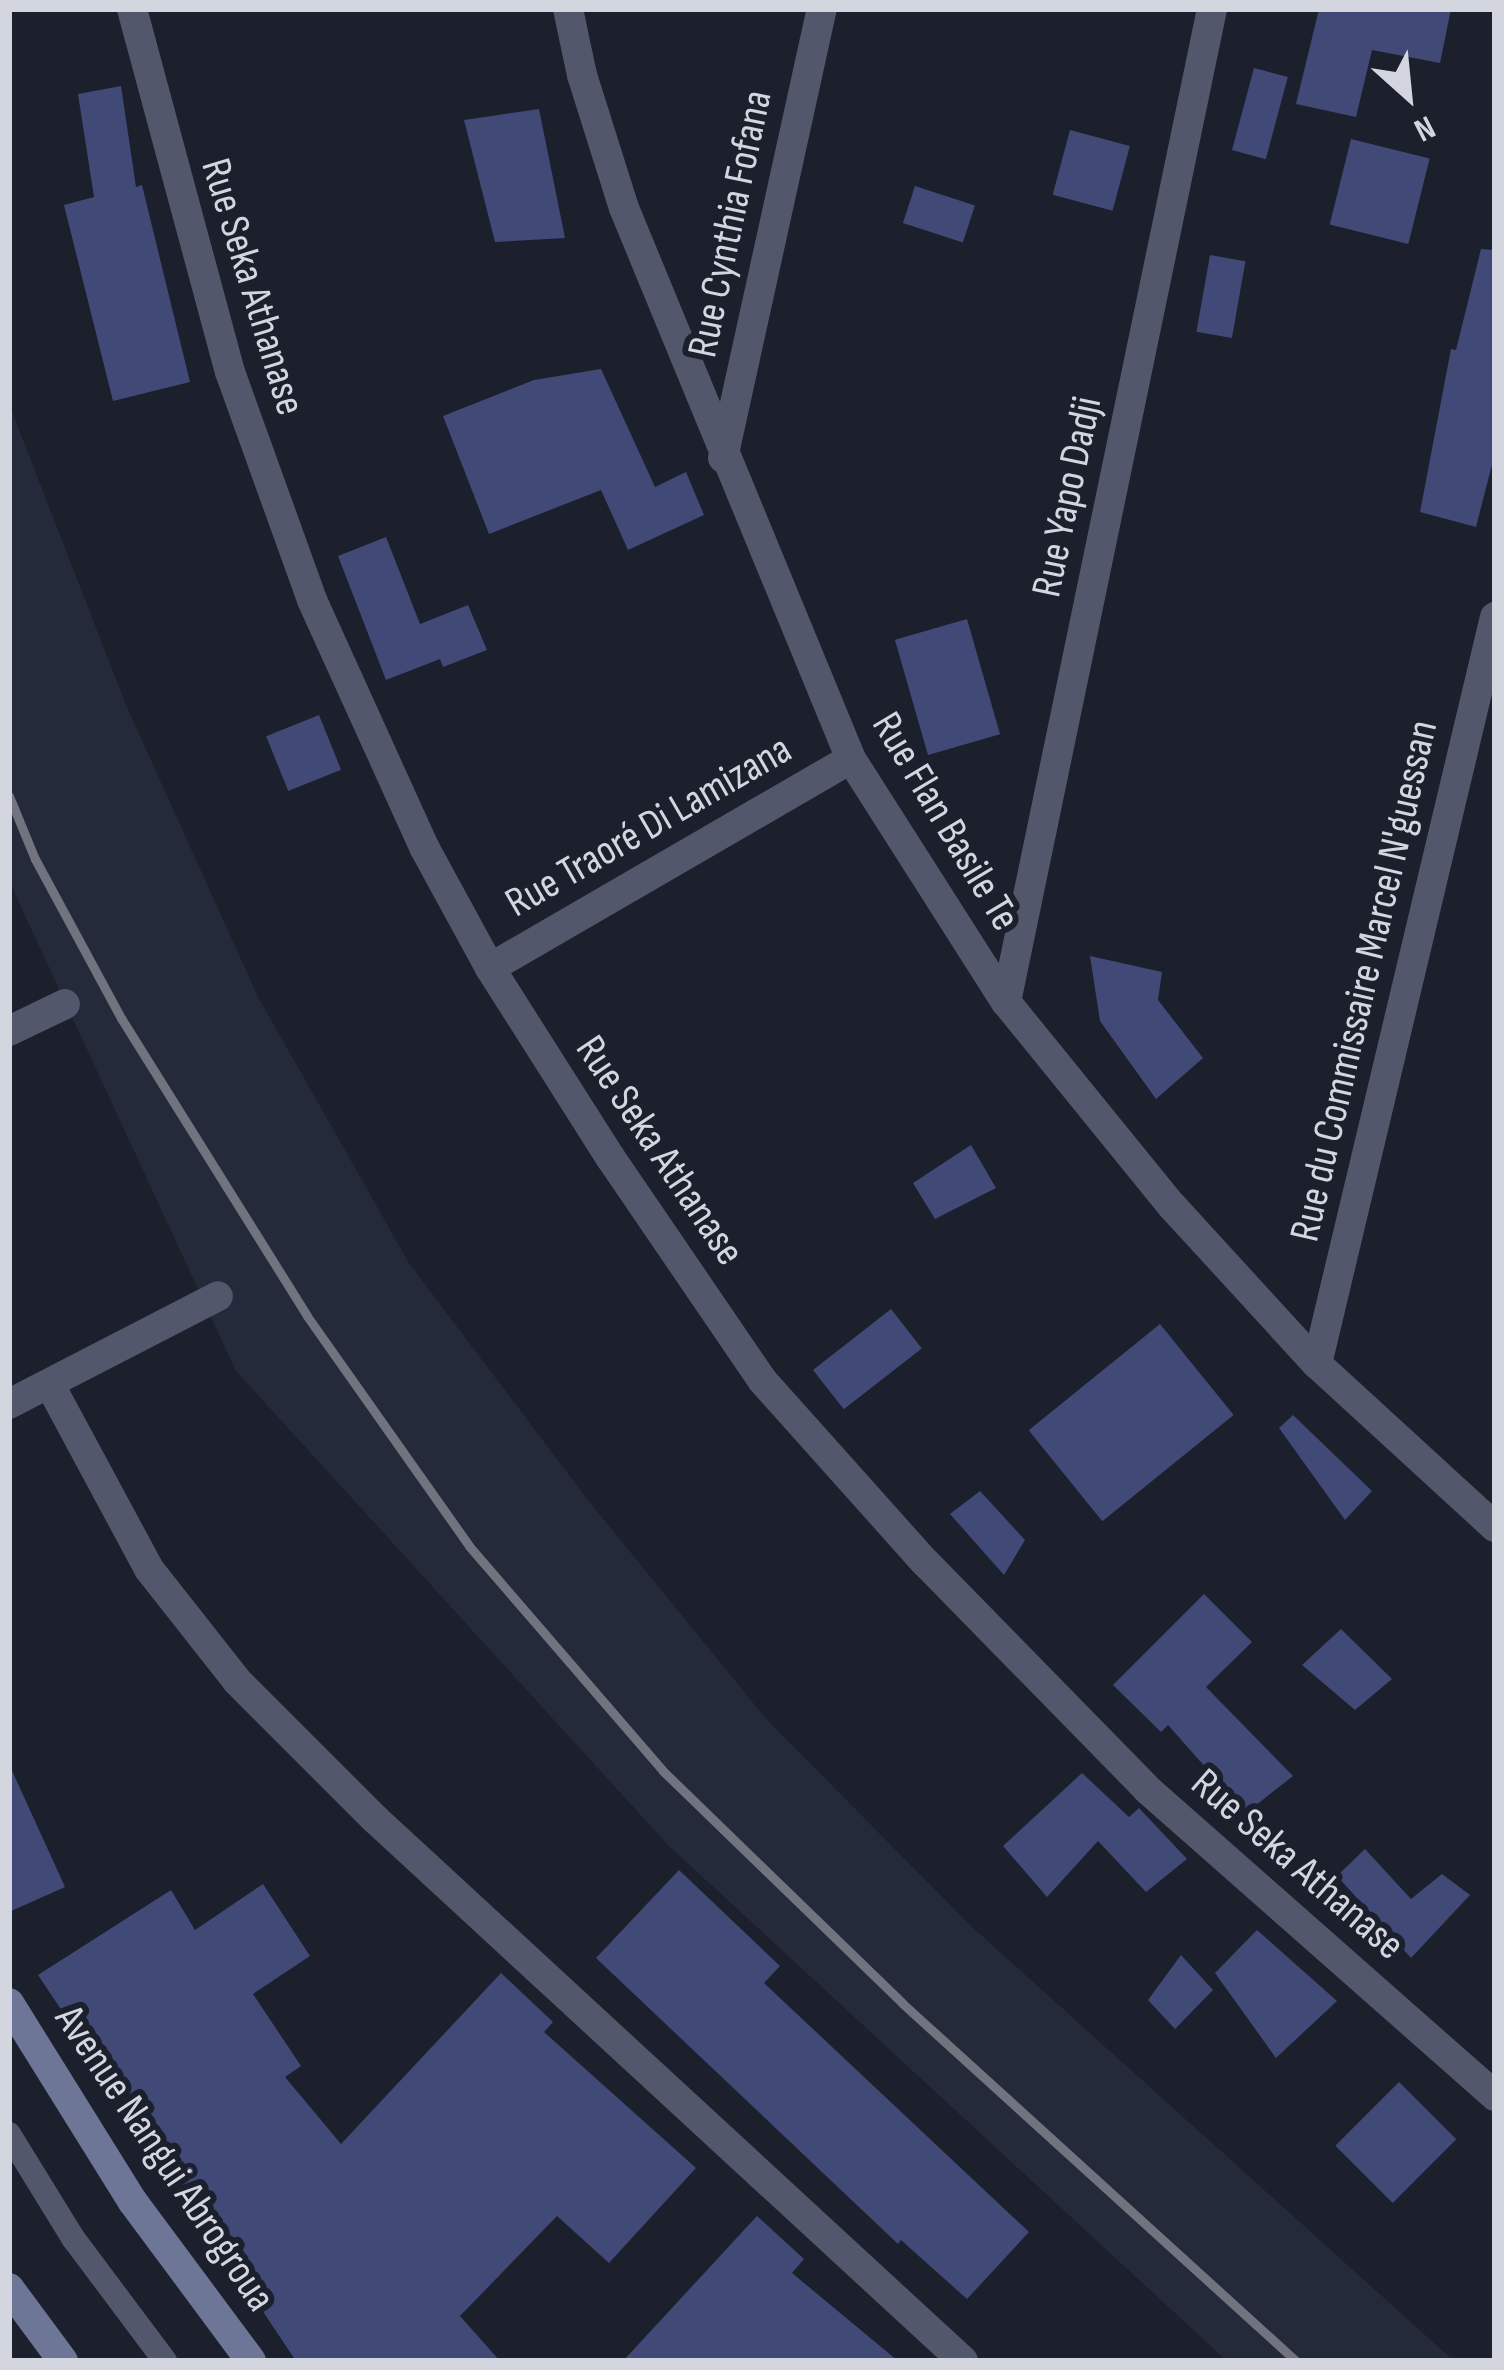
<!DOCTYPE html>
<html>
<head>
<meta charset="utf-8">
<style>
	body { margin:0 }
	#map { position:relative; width:1504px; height:2370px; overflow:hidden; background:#1c1f2c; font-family:"Sofia Sans Condensed",sans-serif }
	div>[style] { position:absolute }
	.built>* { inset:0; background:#252a3b }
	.building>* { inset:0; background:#414977; transform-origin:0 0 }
	.lane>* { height:24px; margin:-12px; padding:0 12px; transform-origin:12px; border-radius:12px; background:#52576c }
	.street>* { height:30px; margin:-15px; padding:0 15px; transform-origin:15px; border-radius:15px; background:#52576c }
	.secondary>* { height:30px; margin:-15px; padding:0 15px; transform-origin:15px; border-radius:15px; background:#6e7697 }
	.rail>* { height:9px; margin:-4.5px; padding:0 4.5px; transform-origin:4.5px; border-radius:4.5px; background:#71747f }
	span { translate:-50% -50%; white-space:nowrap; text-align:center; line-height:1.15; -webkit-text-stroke:12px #1c1f2c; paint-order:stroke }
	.street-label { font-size:42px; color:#d3d6df }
	.frame { position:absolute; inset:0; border:12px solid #d3d6df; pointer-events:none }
	.north { position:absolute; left:1348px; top:36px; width:120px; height:120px; -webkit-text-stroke:9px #1c1f2c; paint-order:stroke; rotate:153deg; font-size:33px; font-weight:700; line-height:48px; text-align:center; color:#d3d6df }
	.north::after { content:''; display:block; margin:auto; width:42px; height:54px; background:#d3d6df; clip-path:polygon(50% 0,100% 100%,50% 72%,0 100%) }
</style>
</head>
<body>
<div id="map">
	<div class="built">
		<div style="clip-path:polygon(9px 404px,126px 705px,258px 997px,409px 1263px,587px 1499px,767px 1720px,972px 1927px,1454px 2361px,1227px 2361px,668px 1845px,236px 1371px,9px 881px)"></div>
	</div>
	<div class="building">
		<div style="clip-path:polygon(1319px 9px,1451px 9px,1440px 63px,1372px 50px,1356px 117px,1296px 104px)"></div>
		<div style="left:1254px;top:68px;width:35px;height:85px;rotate:15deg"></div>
		<div style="clip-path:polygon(121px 86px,136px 187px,142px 185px,190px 382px,113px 401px,64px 205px,94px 197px,78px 94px)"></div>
		<div style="clip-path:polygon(539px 109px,565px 238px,495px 242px,464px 120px)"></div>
		<div style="left:1070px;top:130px;width:62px;height:67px;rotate:15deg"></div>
		<div style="left:1351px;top:139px;width:81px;height:88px;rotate:14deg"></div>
		<div style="left:915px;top:186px;width:63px;height:39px;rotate:18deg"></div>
		<div style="clip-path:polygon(1481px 249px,1495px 250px,1495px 453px,1476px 527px,1420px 512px,1451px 349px,1456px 350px)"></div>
		<div style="left:1210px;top:255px;width:36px;height:78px;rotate:10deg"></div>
		<div style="clip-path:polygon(601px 369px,655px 487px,686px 472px,704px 515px,628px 550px,601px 490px,489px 534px,443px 416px,534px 380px)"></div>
		<div style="clip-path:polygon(386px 537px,420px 624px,468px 605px,487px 650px,443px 667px,440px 659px,386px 680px,338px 556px)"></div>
		<div style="left:967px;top:619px;width:120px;height:75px;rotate:74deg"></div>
		<div style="left:319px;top:715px;width:59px;height:57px;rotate:68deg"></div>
		<div style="clip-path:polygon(1090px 956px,1162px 972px,1158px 1000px,1203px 1058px,1156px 1099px,1100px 1021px)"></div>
		<div style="clip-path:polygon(971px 1145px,996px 1188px,935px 1219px,913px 1183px)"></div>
		<div style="left:891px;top:1309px;width:50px;height:99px;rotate:52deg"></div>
		<div style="left:1160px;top:1324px;width:117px;height:169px;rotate:51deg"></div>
		<div style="clip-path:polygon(1293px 1415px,1372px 1491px,1345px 1520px,1279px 1428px)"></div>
		<div style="clip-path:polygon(980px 1491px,1025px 1540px,1004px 1575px,950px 1514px)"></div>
		<div style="clip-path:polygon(1204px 1594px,1252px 1642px,1206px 1687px,1293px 1776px,1246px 1813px,1168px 1725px,1161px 1732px,1113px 1685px)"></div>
		<div style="clip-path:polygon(1341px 1629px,1392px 1679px,1355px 1710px,1302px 1665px)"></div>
		<div style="clip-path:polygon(9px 1764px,65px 1887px,9px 1912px)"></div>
		<div style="clip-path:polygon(1082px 1773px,1129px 1817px,1139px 1808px,1187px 1859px,1146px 1892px,1098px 1841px,1047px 1897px,1003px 1846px)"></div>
		<div style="clip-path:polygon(1365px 1849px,1411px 1899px,1442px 1874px,1470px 1895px,1411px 1958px,1337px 1876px)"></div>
		<div style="clip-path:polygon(679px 1870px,780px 1966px,764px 1983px,1029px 2232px,967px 2299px,901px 2240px,898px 2244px,596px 1958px)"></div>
		<div style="clip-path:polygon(263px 1884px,310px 1956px,253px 1994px,301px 2066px,285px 2077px,341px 2144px,501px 1973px,553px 2022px,544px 2032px,696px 2168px,609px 2263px,557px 2216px,460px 2316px,500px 2361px,296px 2361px,38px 1975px,171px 1890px,195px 1930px)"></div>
		<div style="clip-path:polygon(1257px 1930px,1337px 2001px,1276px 2058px,1215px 1973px)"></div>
		<div style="clip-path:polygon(1181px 1955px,1213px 1990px,1175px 2029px,1148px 2000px)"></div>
		<div style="left:1399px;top:2082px;width:81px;height:90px;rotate:45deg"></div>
		<div style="clip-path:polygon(757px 2216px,804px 2259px,792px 2273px,898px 2361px,623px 2361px)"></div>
	</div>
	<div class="lane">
		<div style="left:9px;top:2134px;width:122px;rotate:58.4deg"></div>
		<div style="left:73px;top:2238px;width:154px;rotate:53.2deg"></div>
	</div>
	<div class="street">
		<div style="left:132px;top:9px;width:376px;rotate:74.9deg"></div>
		<div style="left:230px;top:372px;width:242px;rotate:70.2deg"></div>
		<div style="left:312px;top:600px;width:271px;rotate:65.6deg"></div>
		<div style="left:424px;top:847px;width:138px;rotate:61.4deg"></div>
		<div style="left:490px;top:968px;width:224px;rotate:57.6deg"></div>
		<div style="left:610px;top:1157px;width:270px;rotate:55.7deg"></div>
		<div style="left:762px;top:1380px;width:244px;rotate:48.2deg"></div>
		<div style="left:925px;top:1562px;width:319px;rotate:45.6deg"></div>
		<div style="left:1148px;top:1790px;width:463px;rotate:41.4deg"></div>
		<div style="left:568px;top:9px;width:67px;rotate:78deg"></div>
		<div style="left:582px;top:75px;width:139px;rotate:72.5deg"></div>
		<div style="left:624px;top:208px;width:596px;rotate:67.61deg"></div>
		<div style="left:851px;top:759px;width:288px;rotate:57.5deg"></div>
		<div style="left:1006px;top:1002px;width:263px;rotate:50.9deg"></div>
		<div style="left:1172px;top:1206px;width:214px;rotate:47.5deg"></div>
		<div style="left:1317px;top:1364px;width:241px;rotate:42.5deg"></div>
		<div style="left:723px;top:458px;width:460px;rotate:-77.6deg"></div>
		<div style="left:490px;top:968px;width:417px;rotate:-30.1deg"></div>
		<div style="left:1006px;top:1002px;width:1014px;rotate:-78.28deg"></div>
		<div style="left:9px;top:1031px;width:62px;rotate:-25.7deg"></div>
		<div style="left:1317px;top:1364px;width:768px;rotate:-76.6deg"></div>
		<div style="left:50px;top:1385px;width:209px;rotate:61.7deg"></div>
		<div style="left:149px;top:1569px;width:142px;rotate:51.8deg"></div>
		<div style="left:237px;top:1681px;width:194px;rotate:45deg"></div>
		<div style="left:374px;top:1818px;width:801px;rotate:42.67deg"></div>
		<div style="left:9px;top:1404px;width:235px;rotate:-27.3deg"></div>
	</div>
	<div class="secondary">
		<div style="left:9px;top:2003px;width:234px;rotate:58.1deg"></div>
		<div style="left:133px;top:2202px;width:198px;rotate:53.4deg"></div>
		<div style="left:9px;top:2288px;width:91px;rotate:53.5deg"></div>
	</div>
	<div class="rail">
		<div style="left:9px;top:796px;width:68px;rotate:67.6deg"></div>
		<div style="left:35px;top:859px;width:181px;rotate:61.6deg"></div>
		<div style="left:121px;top:1018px;width:351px;rotate:58deg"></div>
		<div style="left:307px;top:1316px;width:281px;rotate:54.8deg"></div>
		<div style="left:469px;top:1546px;width:297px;rotate:49.2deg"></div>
		<div style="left:663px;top:1771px;width:333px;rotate:44.1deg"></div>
		<div style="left:902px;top:2003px;width:532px;rotate:42.26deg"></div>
	</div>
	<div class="street-label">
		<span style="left:731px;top:224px;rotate:-78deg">Rue Cynthia Fofana</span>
		<span style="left:252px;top:287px;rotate:73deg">Rue Seka Athanase</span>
		<span style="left:1068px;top:497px;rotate:-78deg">Rue Yapo Dadji</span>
		<span style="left:945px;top:822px;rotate:59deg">Rue Flan Basile Te</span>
		<span style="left:649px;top:827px;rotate:-30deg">Rue Traoré Di Lamizana</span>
		<span style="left:1365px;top:981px;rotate:-77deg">Rue du Commissaire Marcel N'guessan</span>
		<span style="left:659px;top:1151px;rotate:56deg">Rue Seka Athanase</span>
		<span style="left:1297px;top:1865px;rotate:41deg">Rue Seka Athanase</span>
		<span style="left:164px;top:2159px;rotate:56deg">Avenue Nangui Abrogroua</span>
	</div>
	<div class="frame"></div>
	<div class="north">N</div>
</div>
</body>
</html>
